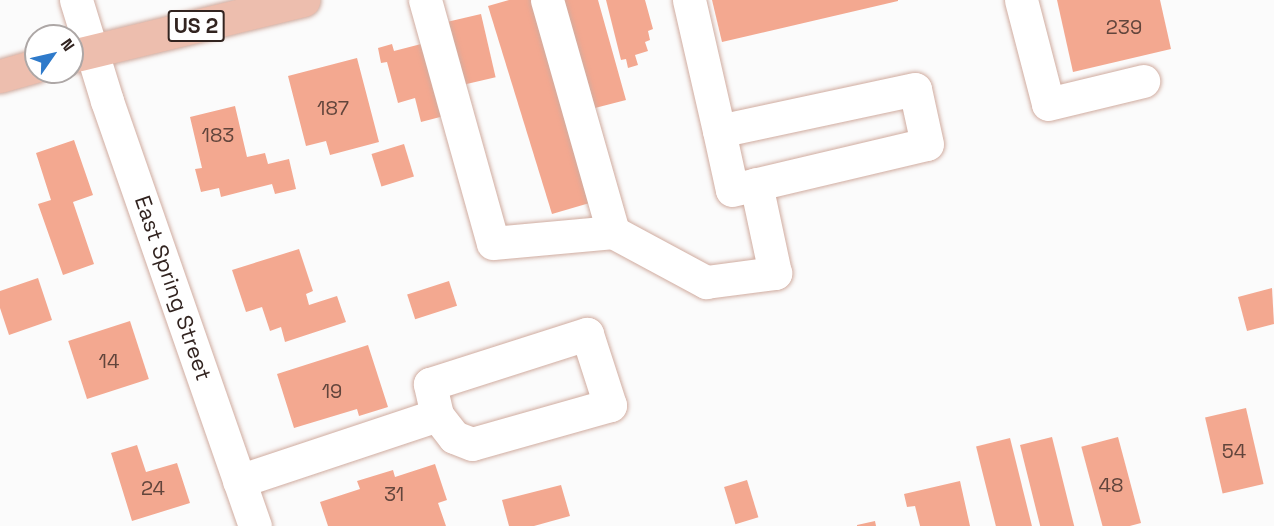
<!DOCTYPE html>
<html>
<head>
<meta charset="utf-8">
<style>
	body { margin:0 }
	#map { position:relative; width:1274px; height:526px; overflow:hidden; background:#fbfbfb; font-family:"Space Grotesk",sans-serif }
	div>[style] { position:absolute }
	.building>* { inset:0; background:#f3a890; transform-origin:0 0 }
	.roads { filter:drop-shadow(0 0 2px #d0aca0) drop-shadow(0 0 2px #d0aca0) }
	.minor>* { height:33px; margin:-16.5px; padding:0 16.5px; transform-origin:16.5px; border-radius:16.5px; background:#fff }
	.major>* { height:33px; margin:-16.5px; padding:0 16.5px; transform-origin:16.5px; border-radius:16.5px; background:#edbeae }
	span { translate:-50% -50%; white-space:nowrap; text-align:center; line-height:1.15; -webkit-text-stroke:6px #fff; paint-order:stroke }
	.number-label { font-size:20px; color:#62453c }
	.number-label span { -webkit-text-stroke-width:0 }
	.shield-label span { padding:2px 4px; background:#fff; border:2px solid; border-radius:4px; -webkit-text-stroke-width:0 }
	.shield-label { font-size:21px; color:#322420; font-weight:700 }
	.street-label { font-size:22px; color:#322420 }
	.north { position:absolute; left:24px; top:24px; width:60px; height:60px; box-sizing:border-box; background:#fff; border:2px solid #ada7a6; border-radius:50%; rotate:56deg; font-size:16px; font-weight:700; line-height:24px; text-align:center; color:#322420 }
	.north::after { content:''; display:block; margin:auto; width:21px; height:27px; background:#2e7aca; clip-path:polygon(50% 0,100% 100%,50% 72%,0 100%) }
</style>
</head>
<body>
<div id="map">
	<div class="building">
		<div style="clip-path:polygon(509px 0,531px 0,593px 202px,552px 214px,488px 6px)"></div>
		<div style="clip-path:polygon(555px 0,598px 0,626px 100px,595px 108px,584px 68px,575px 71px)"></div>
		<div style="clip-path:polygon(606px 0,645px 0,653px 29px,648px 31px,650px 40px,645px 42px,648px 51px,635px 55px,638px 65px,628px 68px,626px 59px,621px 60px)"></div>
		<div style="clip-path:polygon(712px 0,898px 0,898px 1px,722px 42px)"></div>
		<div style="clip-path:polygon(1057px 0,1160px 0,1171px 49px,1073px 72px)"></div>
		<div style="left:481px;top:14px;width:65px;height:33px;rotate:77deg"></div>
		<div style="clip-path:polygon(425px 43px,444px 116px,421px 122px,415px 98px,398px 103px,387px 62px,381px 63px,378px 48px,392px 44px,394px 51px)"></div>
		<div style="clip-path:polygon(357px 58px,379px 142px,330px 155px,326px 141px,306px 146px,288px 76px)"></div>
		<div style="clip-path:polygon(235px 106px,247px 157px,265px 153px,268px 164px,289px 159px,296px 189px,275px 194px,272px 184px,221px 197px,219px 188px,201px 192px,195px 169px,202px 168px,190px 117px)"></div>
		<div style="clip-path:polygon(74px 140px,93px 195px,73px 202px,94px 264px,63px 275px,38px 204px,51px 200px,36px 153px)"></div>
		<div style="left:404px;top:144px;width:34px;height:34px;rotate:73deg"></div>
		<div style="clip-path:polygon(299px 249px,313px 291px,306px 294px,309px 305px,337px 296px,346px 322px,285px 342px,281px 327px,270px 331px,262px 307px,246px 312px,232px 270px)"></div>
		<div style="clip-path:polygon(38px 278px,52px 320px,9px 335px,0 308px,0 291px)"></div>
		<div style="left:449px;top:281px;width:26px;height:44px;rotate:72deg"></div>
		<div style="clip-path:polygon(1272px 288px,1274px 324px,1247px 331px,1238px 297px)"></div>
		<div style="left:130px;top:321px;width:61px;height:65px;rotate:72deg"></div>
		<div style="clip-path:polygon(368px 345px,388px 407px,359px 416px,357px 409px,294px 428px,277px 374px)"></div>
		<div style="left:1246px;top:408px;width:78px;height:42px;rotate:77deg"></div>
		<div style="left:1052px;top:437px;width:92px;height:33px;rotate:76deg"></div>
		<div style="left:1118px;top:437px;width:89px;height:38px;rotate:75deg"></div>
		<div style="left:1010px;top:438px;width:91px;height:35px;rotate:76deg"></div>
		<div style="clip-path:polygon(137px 445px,146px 472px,177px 463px,190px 503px,132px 521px,111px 453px)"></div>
		<div style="clip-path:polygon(435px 464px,447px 500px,438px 503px,446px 526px,328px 526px,320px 502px,360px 489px,357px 481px,393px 470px,395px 477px)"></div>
		<div style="left:747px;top:480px;width:39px;height:24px;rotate:73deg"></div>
		<div style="clip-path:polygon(960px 481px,970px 526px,920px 526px,915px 506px,907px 507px,904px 494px)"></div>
		<div style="clip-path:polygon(561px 485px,570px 516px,534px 526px,509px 526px,502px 500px)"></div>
		<div style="clip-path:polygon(875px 521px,876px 526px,857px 526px,857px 525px)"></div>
	</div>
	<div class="roads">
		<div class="minor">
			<div style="left:76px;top:0;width:106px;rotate:72.9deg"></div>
			<div style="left:107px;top:101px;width:450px;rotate:70.8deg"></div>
			<div style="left:425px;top:0;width:252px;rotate:74.4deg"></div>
			<div style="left:493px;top:243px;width:121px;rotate:-5.2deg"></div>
			<div style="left:547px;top:0;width:241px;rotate:74.1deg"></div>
			<div style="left:613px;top:232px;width:106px;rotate:28.3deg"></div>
			<div style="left:706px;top:282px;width:70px;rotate:-7.4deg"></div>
			<div style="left:775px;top:273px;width:91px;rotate:-102.1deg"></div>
			<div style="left:689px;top:0;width:134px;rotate:77.1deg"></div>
			<div style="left:719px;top:131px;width:60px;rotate:77.6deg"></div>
			<div style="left:732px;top:190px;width:200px;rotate:-13.3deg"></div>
			<div style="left:927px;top:144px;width:56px;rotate:-102.3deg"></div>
			<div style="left:915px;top:89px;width:200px;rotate:167.9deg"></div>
			<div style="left:1021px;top:0;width:107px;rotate:75.4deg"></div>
			<div style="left:1048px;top:104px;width:98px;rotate:-13.6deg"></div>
			<div style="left:239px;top:481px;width:209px;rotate:-18.4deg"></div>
			<div style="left:437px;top:415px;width:32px;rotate:-103deg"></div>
			<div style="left:430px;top:384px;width:165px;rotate:-17.7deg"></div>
			<div style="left:587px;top:334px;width:75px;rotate:72.1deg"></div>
			<div style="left:610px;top:405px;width:143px;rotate:164.2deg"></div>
			<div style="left:472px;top:444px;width:19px;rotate:-159deg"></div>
			<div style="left:454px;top:437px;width:28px;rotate:-128deg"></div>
		</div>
		<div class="major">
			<div style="left:72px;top:56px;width:238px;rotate:-13.6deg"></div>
			<div style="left:0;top:76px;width:37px;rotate:-16deg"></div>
		</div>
	</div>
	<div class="number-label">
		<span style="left:1124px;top:27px">239</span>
		<span style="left:333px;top:108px">187</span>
		<span style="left:218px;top:135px">183</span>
		<span style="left:109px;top:361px">14</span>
		<span style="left:332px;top:391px">19</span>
		<span style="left:1234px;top:451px">54</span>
		<span style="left:1111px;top:485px">48</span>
		<span style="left:153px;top:488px">24</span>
		<span style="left:394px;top:494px">31</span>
	</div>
	<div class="shield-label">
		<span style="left:196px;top:26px">US 2</span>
	</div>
	<div class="street-label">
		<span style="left:173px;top:288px;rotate:71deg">East Spring Street</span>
	</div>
	<div class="north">N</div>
</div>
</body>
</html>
